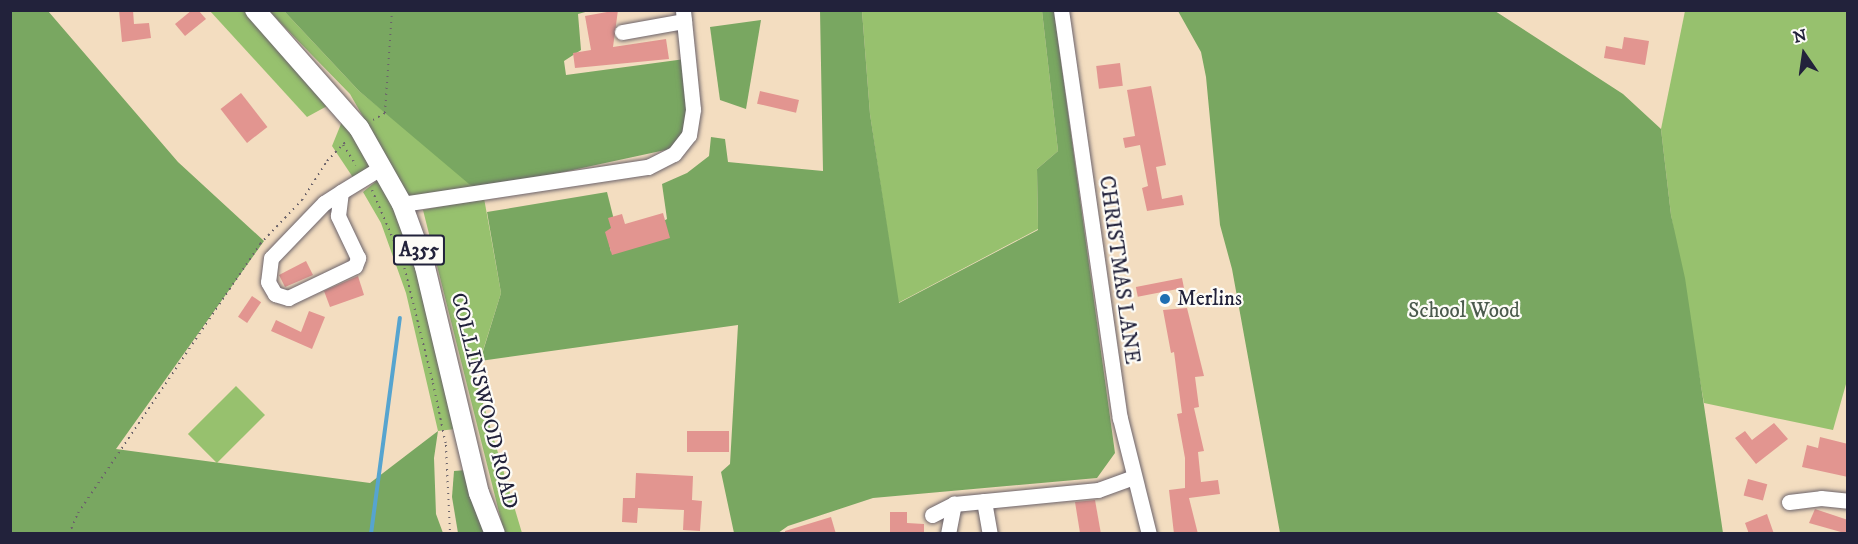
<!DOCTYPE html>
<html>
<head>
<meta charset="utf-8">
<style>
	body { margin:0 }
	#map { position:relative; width:1858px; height:544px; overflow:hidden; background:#f3ddc0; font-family:"IM FELL DW Pica",serif }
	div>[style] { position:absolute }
	.green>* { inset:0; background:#97c16e; transform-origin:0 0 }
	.forest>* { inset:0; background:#79a761 }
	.stream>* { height:4px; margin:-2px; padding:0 2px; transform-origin:2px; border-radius:2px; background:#56a4cf }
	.building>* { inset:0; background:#e29590; transform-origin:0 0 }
	.path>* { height:2px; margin-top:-1px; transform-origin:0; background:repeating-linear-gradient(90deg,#6b636a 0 1.5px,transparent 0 6px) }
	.roads { filter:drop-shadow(0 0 2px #6b636a) drop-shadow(0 0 2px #6b636a) }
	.minor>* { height:15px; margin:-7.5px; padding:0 7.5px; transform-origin:7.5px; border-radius:7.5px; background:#fff }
	.major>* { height:20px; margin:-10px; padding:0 10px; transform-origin:10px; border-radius:10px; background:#fff }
	.dots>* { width:16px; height:16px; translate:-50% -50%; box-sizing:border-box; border:3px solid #fdfcf7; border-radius:50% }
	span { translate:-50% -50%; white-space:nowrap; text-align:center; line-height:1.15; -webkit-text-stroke:4.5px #fdfcf7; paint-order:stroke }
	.shield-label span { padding:2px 4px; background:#fdfcf7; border:2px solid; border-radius:4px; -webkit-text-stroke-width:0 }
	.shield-label { font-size:20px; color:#22223b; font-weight:700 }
	.street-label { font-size:21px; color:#22223b }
	.poi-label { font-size:21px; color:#22223b }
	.left { translate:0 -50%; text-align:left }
	.park-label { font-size:21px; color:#4b5a4d }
	.frame { position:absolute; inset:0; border:12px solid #22223b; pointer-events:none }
	.north { position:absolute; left:1774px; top:24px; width:60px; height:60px; -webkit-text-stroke:4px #fdfcf7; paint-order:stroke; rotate:347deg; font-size:16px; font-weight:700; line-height:24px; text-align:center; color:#22223b }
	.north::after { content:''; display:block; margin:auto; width:21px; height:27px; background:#22223b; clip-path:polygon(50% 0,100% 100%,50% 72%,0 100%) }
</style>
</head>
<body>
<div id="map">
	<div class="green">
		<div style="clip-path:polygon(210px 11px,246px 11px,329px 105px,307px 117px)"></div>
		<div style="clip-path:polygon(269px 11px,284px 11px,359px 91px,480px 190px,409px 197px,350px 94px)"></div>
		<div style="clip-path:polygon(862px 11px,1042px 11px,1058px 151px,1037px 169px,1038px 229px,898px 303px,870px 114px)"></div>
		<div style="clip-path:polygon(1685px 11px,1847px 11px,1848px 377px,1833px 430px,1704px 403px,1671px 215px,1661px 129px)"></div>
		<div style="clip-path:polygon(343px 119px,371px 163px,369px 171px,354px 179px,332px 146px)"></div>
		<div style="clip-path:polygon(379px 179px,400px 221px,422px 283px,455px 429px,438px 431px,406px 293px,381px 223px,363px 192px)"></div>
		<div style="clip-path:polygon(484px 198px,501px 293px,475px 376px,522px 533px,504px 532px,423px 210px)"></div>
		<div style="left:236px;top:386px;width:41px;height:68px;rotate:45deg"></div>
	</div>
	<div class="forest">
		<div style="clip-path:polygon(10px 11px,48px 11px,178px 162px,264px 241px,116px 449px,370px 483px,438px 431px,434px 458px,436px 514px,443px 533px,11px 533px)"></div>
		<div style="clip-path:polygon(284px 11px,589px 11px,578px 14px,581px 50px,564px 61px,566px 75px,685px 59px,697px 113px,670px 149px,480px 190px,469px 184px,359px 91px)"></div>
		<div style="clip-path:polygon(820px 11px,862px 11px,870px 114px,899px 303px,1038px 230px,1037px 169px,1058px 151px,1042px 11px,1054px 11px,1115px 453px,1097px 478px,873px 498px,788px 526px,778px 533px,734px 533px,721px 472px,730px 464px,738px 325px,480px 361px,501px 293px,487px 212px,607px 192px,617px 232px,607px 234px,611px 252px,667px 219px,662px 184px,687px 173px,709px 156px,711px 137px,725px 139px,728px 162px,823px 171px)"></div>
		<div style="clip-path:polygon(1178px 11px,1495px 11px,1623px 94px,1661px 129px,1671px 215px,1685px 278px,1723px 533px,1280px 533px,1232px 269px,1220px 225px,1206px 77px,1201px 52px)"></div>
		<div style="clip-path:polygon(761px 20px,746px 109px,720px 100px,710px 27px)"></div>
		<div style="clip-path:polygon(467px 470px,487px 533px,458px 533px,452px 497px,454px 471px)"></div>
	</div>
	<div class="stream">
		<div style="left:371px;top:534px;width:218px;rotate:-82.4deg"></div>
	</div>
	<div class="building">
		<div style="clip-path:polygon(119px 10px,133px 10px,134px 24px,149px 23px,151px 38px,122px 42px)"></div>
		<div style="clip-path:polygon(192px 10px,198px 10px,206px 19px,185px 36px,175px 24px)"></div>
		<div style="clip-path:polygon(618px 10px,613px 47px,666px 39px,669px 59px,575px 68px,573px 53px,591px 50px,585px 16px)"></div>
		<div style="clip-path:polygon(1624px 37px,1649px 41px,1645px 65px,1604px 58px,1606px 46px,1622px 49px)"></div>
		<div style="left:1120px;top:63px;width:23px;height:24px;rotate:83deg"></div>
		<div style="clip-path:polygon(1151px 86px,1166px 165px,1156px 167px,1162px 199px,1182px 195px,1184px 205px,1147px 211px,1142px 188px,1148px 186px,1140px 145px,1125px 148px,1123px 138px,1135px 136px,1127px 90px)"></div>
		<div style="left:760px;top:91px;width:40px;height:13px;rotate:13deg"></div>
		<div style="left:241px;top:93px;width:43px;height:26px;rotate:52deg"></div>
		<div style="clip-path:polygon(663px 213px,670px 238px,612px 255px,605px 232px,611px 228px,608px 218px,622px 214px,625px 224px)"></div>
		<div style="clip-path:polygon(306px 261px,313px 275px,285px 287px,279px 275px)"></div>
		<div style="clip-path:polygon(358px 276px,364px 295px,330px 307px,324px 291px)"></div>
		<div style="left:1182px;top:278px;width:10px;height:47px;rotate:79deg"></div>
		<div style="left:252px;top:296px;width:11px;height:25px;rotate:34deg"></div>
		<div style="clip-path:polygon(1187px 308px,1204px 376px,1195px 377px,1199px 407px,1194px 408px,1204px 451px,1198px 452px,1201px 482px,1218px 480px,1220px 494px,1189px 498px,1198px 534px,1174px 534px,1169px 490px,1185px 488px,1185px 458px,1177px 414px,1182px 413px,1174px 352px,1171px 353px,1163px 310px)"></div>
		<div style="clip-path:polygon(309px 311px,325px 317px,312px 349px,271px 331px,276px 320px,301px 332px)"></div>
		<div style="clip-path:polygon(1774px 423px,1788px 439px,1756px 464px,1735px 438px,1745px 431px,1752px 440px)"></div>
		<div style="left:729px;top:431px;width:21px;height:42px;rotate:90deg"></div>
		<div style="clip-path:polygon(1820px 437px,1848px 444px,1848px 477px,1802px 467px,1807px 445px,1818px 448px)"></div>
		<div style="clip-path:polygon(636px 473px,693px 476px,692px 500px,702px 501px,700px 531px,683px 530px,684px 510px,638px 508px,637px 523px,622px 522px,623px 498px,635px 498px)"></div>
		<div style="left:1748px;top:479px;width:20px;height:17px;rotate:15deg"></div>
		<div style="clip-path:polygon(1095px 500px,1101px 534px,1080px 533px,1075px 502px)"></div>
		<div style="clip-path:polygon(1815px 509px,1848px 520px,1848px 534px,1809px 523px)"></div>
		<div style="clip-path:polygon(890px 512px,907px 512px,907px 523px,924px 524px,924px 534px,890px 534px)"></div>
		<div style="clip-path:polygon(1767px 514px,1774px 534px,1749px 534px,1745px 523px)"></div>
		<div style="clip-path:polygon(831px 517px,836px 534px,785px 534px,785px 531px)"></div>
	</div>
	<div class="path">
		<div style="left:373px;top:120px;width:14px;rotate:-30deg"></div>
		<div style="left:385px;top:113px;width:103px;rotate:-86.1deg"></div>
		<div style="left:343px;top:145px;width:24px;rotate:57deg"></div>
		<div style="left:372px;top:190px;width:78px;rotate:66.7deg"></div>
		<div style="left:403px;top:262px;width:125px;rotate:76.1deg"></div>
		<div style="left:433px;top:383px;width:63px;rotate:78.2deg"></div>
		<div style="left:446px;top:445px;width:89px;rotate:87.4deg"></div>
		<div style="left:69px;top:534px;width:23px;rotate:-67deg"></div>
		<div style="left:78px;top:513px;width:325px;rotate:-55.9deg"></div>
		<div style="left:260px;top:244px;width:61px;rotate:-46.3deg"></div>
		<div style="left:302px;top:200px;width:46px;rotate:-57.3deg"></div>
		<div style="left:327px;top:161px;width:29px;rotate:-46deg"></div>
	</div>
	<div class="roads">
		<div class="minor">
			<div style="left:1061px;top:10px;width:412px;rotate:81.8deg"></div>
			<div style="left:1120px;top:418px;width:120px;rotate:76deg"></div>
			<div style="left:622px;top:32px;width:63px;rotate:-10.1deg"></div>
			<div style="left:341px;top:192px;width:20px;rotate:147deg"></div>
			<div style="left:324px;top:203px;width:76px;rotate:133.9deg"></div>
			<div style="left:271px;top:258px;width:24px;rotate:97deg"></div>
			<div style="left:268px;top:282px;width:14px;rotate:60deg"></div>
			<div style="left:275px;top:294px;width:14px;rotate:17deg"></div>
			<div style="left:288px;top:298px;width:74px;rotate:-25.5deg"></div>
			<div style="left:355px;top:266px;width:9px;rotate:-69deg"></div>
			<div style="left:358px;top:258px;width:47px;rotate:-115.5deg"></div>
			<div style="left:338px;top:216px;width:24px;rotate:-83deg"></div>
			<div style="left:341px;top:192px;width:48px;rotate:-31.4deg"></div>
			<div style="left:402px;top:204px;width:249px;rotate:-8.6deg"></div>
			<div style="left:648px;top:167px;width:29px;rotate:-27deg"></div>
			<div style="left:674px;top:154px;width:24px;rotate:-52deg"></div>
			<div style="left:689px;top:135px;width:26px;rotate:-81deg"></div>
			<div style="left:693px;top:109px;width:100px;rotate:-95.8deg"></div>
			<div style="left:984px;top:501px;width:34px;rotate:80deg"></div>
			<div style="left:1789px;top:502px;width:32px;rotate:-7deg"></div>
			<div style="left:1821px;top:498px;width:27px;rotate:6deg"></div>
			<div style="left:932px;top:515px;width:25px;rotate:-27deg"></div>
			<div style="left:954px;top:504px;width:145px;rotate:-5.6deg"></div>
			<div style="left:1098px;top:490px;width:38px;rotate:-20deg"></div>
			<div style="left:948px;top:534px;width:31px;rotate:-79deg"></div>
		</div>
		<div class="major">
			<div style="left:255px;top:10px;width:157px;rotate:48.6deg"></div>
			<div style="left:359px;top:128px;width:87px;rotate:60.5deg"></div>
			<div style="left:402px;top:204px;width:67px;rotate:69.9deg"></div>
			<div style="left:425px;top:267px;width:232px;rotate:76.6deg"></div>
			<div style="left:479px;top:493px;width:44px;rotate:68.7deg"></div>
		</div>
	</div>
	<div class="dots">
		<div style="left:1165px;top:299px;background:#1f6fb2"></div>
	</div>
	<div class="shield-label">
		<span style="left:419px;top:250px">A355</span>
	</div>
	<div class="street-label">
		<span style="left:1119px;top:270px;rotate:82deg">CHRISTMAS LANE</span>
		<span style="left:484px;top:401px;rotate:76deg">COLLINSWOOD ROAD</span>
	</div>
	<div class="poi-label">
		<span class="left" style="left:1177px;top:299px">Merlins</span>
	</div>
	<div class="park-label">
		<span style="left:1464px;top:311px">School Wood</span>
	</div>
	<div class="frame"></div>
	<div class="north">N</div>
</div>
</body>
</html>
